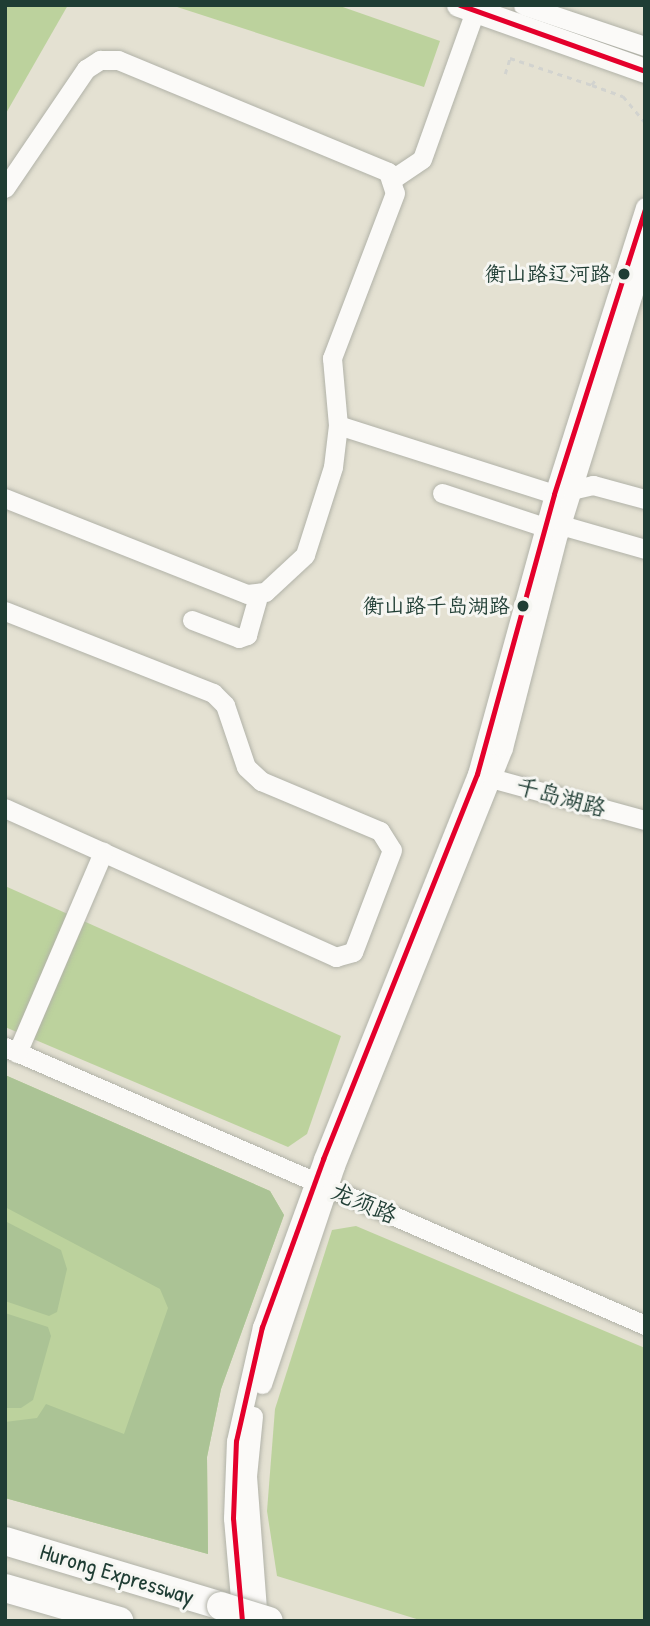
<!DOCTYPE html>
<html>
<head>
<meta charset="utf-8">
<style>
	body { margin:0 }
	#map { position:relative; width:650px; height:1626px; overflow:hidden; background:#e4e1d2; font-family:"Patrick Hand","LXGW WenKai TC",sans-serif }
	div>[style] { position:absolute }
	.green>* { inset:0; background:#bcd29d }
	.forest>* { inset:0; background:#abc395 }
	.path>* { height:2.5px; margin-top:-1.25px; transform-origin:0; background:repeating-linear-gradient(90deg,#d2d3cf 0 5px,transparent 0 10px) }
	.roads { filter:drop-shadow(0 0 2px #b1b2a8) drop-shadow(0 0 2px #b1b2a8) }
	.minor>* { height:19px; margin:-9.5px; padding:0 9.5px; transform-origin:9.5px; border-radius:9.5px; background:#fbfaf8 }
	.major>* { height:24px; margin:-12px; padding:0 12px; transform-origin:12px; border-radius:12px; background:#fbfaf8 }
	.highway>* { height:28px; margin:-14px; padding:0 14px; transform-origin:14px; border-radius:14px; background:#fbfaf8 }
	.bridges { filter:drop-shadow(0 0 2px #b1b2a8) drop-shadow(0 0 2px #b1b2a8) }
	.highway-bridge>* { height:28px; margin:-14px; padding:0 14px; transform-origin:14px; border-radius:14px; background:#fbfaf8 }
	.bus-1>* { height:5px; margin:-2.5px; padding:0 2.5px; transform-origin:2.5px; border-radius:2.5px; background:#e4002b }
	.dots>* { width:19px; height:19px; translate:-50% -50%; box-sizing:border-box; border:4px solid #f6f6f2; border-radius:50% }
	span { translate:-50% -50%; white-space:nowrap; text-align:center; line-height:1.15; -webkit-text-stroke:6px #f6f6f2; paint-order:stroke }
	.bus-label { font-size:21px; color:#1f3d34 }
	.right { translate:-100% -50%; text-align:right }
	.street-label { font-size:23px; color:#1f3d34 }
	.frame { position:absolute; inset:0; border:7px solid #1f3d34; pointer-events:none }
</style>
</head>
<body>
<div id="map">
	<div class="green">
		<div style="clip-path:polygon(5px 5px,68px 5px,5px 115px)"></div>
		<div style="clip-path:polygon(171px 5px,337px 5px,440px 41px,424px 87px)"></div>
		<div style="clip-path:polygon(5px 886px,341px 1036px,307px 1134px,288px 1147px,5px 1027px)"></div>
		<div style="clip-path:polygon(5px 1075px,270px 1191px,284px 1215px,221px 1389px,207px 1457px,208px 1554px,5px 1498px)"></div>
		<div style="clip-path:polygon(356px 1226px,645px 1348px,645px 1621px,423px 1621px,277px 1576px,267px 1511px,275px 1409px,332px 1230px)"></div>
	</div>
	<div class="forest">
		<div style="clip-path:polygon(5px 1075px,270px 1191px,284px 1215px,221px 1389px,207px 1457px,208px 1554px,5px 1498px,5px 1422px,37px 1418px,46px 1404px,124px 1434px,168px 1308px,160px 1289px,5px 1207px)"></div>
		<div style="clip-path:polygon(5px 1221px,61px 1250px,67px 1269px,57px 1312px,49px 1316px,5px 1301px)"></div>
		<div style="clip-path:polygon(5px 1313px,48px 1327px,51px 1336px,33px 1400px,21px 1408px,5px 1408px)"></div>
	</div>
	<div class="path">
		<div style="left:505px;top:74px;width:17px;rotate:-73deg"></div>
		<div style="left:510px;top:58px;width:86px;rotate:18.2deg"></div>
		<div style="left:595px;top:81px;width:5px;rotate:127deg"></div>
		<div style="left:592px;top:85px;width:33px;rotate:20deg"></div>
		<div style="left:623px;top:96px;width:34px;rotate:50deg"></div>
	</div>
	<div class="roads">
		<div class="minor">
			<div style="left:523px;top:5px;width:129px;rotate:18.6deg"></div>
			<div style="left:391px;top:180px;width:37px;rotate:-34deg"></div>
			<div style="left:422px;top:159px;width:157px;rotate:-70.3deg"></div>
			<div style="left:5px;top:188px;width:144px;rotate:-55.8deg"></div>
			<div style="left:86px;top:69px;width:17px;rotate:-33deg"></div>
			<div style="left:100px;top:60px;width:18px"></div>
			<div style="left:118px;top:60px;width:292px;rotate:22.5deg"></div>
			<div style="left:388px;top:172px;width:22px;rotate:72deg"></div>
			<div style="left:395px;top:193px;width:177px;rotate:110.9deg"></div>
			<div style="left:332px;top:358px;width:67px;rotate:84.9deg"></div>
			<div style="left:338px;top:425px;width:42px;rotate:96.8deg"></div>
			<div style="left:333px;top:467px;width:92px;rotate:107.7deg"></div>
			<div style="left:305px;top:555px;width:54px;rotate:137.2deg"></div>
			<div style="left:265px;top:592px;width:18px;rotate:174deg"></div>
			<div style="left:247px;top:594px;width:260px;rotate:-158.4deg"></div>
			<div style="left:338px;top:425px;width:227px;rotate:17.7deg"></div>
			<div style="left:554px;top:494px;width:40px;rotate:-13deg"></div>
			<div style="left:593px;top:485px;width:54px;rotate:15.1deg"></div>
			<div style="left:442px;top:493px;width:108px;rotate:18.3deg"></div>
			<div style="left:545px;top:527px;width:16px;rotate:-7deg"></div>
			<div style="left:561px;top:525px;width:87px;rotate:15.9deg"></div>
			<div style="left:5px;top:611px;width:224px;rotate:21.5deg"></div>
			<div style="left:213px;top:693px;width:17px;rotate:45deg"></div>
			<div style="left:225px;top:705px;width:65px;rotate:71.3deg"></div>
			<div style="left:246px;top:767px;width:21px;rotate:43deg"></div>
			<div style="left:261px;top:781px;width:129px;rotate:22.8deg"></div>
			<div style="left:380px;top:831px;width:22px;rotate:58deg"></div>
			<div style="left:392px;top:850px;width:109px;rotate:110.9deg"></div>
			<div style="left:353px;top:952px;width:18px;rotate:164deg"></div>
			<div style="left:336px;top:957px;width:363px;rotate:-155.8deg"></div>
			<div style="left:192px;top:620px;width:50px;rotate:21deg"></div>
			<div style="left:239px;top:638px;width:9px;rotate:-21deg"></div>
			<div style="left:247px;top:635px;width:44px;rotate:-74.1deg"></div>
			<div style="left:480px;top:775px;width:171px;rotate:15.3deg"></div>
			<div style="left:5px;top:1047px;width:698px;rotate:23.48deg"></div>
			<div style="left:17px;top:1053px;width:219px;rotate:-66.8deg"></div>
			<div style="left:262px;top:1384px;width:230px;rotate:-71.5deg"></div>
			<div style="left:335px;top:1166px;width:450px;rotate:-68.1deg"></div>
			<div style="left:503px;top:748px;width:221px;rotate:-75.6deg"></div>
			<div style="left:558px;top:534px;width:293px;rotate:-72.7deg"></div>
			<div style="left:253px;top:1416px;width:60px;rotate:95.7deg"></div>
			<div style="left:247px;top:1476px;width:145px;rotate:85.7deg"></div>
			<div style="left:242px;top:1621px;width:103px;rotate:-95deg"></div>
			<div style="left:233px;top:1518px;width:77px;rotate:-87.8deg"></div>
			<div style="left:236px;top:1441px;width:117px;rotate:-77.2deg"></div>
			<div style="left:262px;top:1327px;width:179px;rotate:-70deg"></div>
			<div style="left:323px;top:1159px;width:415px;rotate:-68.2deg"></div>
			<div style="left:477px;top:774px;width:290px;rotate:-74.6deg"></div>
			<div style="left:554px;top:494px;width:301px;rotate:-72.4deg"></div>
		</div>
		<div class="major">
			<div style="left:459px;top:5px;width:197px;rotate:19.5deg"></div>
		</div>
		<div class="highway">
			<div style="left:5px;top:1541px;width:226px;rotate:16.7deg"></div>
			<div style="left:5px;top:1588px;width:119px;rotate:16.1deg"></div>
		</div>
	</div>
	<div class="bridges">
		<div class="highway-bridge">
			<div style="left:221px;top:1606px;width:50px;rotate:17.4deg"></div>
		</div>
	</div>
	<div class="bus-1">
		<div style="left:460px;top:5px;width:196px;rotate:19.6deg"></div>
		<div style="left:242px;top:1621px;width:103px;rotate:-95deg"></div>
		<div style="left:233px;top:1518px;width:77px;rotate:-87.8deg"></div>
		<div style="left:236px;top:1441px;width:117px;rotate:-77.2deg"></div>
		<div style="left:262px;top:1327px;width:179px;rotate:-70deg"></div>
		<div style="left:323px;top:1159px;width:415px;rotate:-68.2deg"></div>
		<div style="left:477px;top:774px;width:290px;rotate:-74.6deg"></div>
		<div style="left:554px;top:494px;width:300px;rotate:-72.3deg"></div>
	</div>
	<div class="dots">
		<div style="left:624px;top:274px;background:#1f3d34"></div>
		<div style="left:523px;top:606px;background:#1f3d34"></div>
	</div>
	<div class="bus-label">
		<span class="right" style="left:611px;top:274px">衡山路辽河路</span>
		<span class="right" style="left:510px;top:606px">衡山路千岛湖路</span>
	</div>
	<div class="street-label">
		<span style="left:561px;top:797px;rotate:15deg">千岛湖路</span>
		<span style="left:364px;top:1203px;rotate:23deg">龙须路</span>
		<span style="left:117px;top:1574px;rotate:17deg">Hurong Expressway</span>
	</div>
	<div class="frame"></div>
</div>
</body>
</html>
